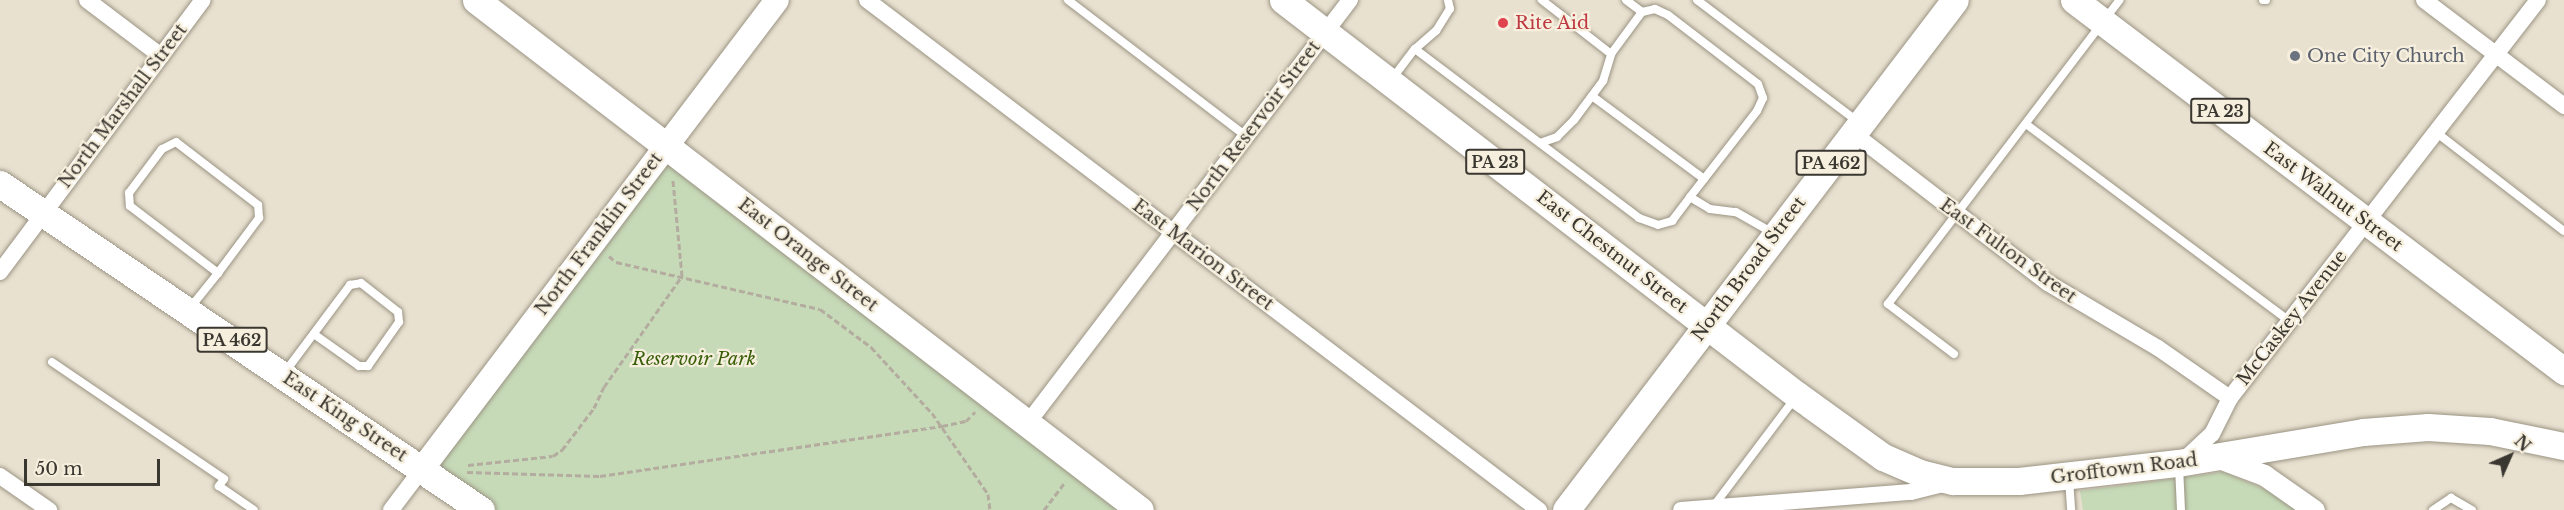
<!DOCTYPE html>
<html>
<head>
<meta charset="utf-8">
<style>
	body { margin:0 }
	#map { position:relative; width:2564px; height:510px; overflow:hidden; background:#e9e1d0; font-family:"Libre Baskerville",serif }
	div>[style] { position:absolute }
	.green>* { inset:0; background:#c6dab7 }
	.path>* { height:3px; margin-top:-1.5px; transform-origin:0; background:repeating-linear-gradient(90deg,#b3ac9f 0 6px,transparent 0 9px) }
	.roads { filter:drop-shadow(0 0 2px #9b9484) drop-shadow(0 0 2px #9b9484) }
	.service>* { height:8px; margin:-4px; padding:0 4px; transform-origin:4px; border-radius:4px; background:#fff }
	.minor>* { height:16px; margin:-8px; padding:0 8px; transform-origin:8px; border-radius:8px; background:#fff }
	.tertiary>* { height:21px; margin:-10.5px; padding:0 10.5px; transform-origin:10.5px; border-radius:10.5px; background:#fff }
	.secondary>* { height:24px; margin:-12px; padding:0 12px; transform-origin:12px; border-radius:12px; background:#fff }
	.primary>* { height:27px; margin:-13.5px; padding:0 13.5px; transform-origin:13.5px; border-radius:13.5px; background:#fff }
	.dots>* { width:16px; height:16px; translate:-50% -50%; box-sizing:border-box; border:3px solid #f6efdd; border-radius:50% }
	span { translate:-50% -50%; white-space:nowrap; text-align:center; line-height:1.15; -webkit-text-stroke:4.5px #f6efdd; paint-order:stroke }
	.shield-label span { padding:2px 4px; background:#f6efdd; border:2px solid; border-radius:4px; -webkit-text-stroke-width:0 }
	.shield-label { font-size:16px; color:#3a3731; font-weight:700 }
	.health-label { font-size:18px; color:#be3a42 }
	.left { translate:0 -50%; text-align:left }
	.worship-label { font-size:18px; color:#5b616d }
	.street-label { font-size:18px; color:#3a3731 }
	.park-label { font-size:18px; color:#385e08; font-style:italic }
	.north { position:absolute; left:2480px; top:426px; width:60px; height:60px; -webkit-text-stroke:4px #f6efdd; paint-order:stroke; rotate:45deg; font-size:16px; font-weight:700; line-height:24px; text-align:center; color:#3a3731 }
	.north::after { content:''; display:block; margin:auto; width:21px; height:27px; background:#3a3731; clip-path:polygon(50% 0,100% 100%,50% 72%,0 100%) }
	.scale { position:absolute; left:24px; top:459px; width:136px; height:27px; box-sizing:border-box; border:3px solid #3a3731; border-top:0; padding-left:8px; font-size:18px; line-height:21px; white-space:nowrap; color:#3a3731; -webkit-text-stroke:4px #f6efdd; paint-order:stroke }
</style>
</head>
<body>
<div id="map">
	<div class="green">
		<div style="clip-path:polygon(666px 146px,1140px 510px,481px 510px,422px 469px)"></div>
		<div style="clip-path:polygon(2223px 472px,2281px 496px,2298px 510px,2083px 510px,2080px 491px)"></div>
	</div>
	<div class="path">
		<div style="left:609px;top:256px;width:9px;rotate:41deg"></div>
		<div style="left:616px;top:262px;width:209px;rotate:13deg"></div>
		<div style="left:820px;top:309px;width:64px;rotate:36.7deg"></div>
		<div style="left:871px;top:347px;width:90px;rotate:47.3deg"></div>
		<div style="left:932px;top:413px;width:98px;rotate:55.3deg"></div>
		<div style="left:988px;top:494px;width:16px;rotate:83deg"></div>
		<div style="left:468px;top:465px;width:85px;rotate:-6deg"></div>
		<div style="left:553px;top:456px;width:11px;rotate:-34deg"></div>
		<div style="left:562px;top:450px;width:53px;rotate:-52.7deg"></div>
		<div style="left:594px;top:408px;width:23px;rotate:-65deg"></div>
		<div style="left:604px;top:387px;width:136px;rotate:-54.9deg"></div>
		<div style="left:682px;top:276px;width:96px;rotate:-95.4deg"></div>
		<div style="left:467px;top:472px;width:133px;rotate:1.7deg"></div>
		<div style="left:600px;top:476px;width:346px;rotate:-8.3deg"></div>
		<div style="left:942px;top:426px;width:25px;rotate:-12deg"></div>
		<div style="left:966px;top:421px;width:13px;rotate:-45deg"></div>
		<div style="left:1044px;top:510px;width:36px;rotate:-53deg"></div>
	</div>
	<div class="roads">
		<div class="service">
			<div style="left:1068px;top:0;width:224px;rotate:37.4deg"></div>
			<div style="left:1626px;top:0;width:20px;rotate:37deg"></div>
			<div style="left:1642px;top:12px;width:13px;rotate:-13deg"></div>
			<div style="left:1655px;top:9px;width:14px;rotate:25deg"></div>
			<div style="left:1668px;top:15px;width:113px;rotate:37.5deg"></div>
			<div style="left:1758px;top:84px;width:15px;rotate:70deg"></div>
			<div style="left:1763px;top:98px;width:14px;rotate:115deg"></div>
			<div style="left:1757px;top:111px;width:86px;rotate:127.9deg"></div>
			<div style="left:1697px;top:0;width:201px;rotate:37.1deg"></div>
			<div style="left:2263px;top:0;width:3px"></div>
			<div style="left:1415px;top:49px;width:28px;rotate:-41deg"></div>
			<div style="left:1436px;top:31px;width:26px;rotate:-58deg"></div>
			<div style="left:1450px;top:9px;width:9px;rotate:-103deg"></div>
			<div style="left:1611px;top:54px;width:52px;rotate:-53.6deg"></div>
			<div style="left:1392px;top:79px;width:38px;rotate:-53deg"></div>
			<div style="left:1415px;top:49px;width:281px;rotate:37deg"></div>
			<div style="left:1639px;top:218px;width:20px;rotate:20deg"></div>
			<div style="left:1658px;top:225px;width:15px;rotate:-16deg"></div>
			<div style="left:1672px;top:221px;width:30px;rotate:-53deg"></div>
			<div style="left:1592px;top:96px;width:139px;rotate:36.5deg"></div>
			<div style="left:1704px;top:179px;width:23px;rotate:128deg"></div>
			<div style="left:1690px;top:197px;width:23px;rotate:31deg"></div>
			<div style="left:1710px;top:209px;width:26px;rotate:7deg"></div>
			<div style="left:1736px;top:212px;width:43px;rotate:29.6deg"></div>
			<div style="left:2026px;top:124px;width:329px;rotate:36.8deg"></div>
			<div style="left:2437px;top:133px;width:160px;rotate:37.7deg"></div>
			<div style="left:1540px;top:143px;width:18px;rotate:-19deg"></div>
			<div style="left:1557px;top:137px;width:24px;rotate:-45deg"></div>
			<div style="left:1574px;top:120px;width:49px;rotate:-53.4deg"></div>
			<div style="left:1603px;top:81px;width:28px;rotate:-73deg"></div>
			<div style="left:1611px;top:54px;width:88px;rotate:-142deg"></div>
			<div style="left:190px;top:308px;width:45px;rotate:-51.3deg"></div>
			<div style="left:218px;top:273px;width:69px;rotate:-53.3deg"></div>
			<div style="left:259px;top:218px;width:13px;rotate:-94deg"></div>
			<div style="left:258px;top:205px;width:103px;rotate:-142.5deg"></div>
			<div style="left:176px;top:142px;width:16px;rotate:153deg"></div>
			<div style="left:162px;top:149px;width:55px;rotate:126.9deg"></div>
			<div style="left:129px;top:193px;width:13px;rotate:86deg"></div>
			<div style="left:130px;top:206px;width:111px;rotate:37.3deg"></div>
			<div style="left:1954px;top:354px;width:83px;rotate:-142.9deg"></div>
			<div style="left:1888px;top:304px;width:382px;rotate:-52.7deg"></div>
			<div style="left:52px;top:362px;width:208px;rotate:34.2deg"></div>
			<div style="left:224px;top:479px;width:9px;rotate:126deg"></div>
			<div style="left:219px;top:486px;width:42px;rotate:34.4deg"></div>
			<div style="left:285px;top:372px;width:109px;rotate:-53.2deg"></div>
			<div style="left:350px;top:285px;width:11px;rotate:-10deg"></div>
			<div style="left:361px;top:283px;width:47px;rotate:38.1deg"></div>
			<div style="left:398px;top:312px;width:10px;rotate:84deg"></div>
			<div style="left:399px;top:322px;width:54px;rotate:125.2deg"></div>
			<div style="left:368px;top:366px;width:9px;rotate:180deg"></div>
			<div style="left:359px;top:366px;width:55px;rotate:-144.6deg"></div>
			<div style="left:2179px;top:466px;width:44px;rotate:87.4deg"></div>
			<div style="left:2069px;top:479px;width:31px;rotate:86deg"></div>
			<div style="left:1713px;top:507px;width:136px;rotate:-53deg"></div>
			<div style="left:2433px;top:510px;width:22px;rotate:-34deg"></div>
			<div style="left:2451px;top:498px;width:24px;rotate:30deg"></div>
		</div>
		<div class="minor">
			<div style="left:87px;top:0;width:93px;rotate:37.1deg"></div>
			<div style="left:867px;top:0;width:844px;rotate:37.2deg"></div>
			<div style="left:2424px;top:0;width:176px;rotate:37.1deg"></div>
			<div style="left:1853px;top:133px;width:246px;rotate:37.6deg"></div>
			<div style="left:2048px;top:283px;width:128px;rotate:30.6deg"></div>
			<div style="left:2158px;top:348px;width:88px;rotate:34.8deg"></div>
			<div style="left:0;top:272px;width:339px;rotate:-53.3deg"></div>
			<div style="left:1027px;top:424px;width:533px;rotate:-52.7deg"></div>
			<div style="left:2187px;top:457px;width:34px;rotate:-43deg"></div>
			<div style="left:2212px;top:434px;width:40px;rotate:-63.4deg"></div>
			<div style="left:2230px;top:398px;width:503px;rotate:-52.26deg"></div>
			<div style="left:0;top:476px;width:60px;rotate:34.8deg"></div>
			<div style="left:391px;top:510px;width:51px;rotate:-52.9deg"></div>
			<div style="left:1681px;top:510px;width:231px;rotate:-4.5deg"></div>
			<div style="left:1911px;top:492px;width:36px;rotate:-14deg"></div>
		</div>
		<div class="tertiary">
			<div style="left:2216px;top:457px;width:51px;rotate:20.6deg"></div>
			<div style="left:2264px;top:475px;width:61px;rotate:35deg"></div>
		</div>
		<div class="secondary">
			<div style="left:422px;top:469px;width:588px;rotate:-52.88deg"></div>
		</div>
		<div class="primary">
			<div style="left:476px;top:0;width:837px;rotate:37.53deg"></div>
			<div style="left:1283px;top:0;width:648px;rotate:37.54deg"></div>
			<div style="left:1797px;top:395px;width:106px;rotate:35.8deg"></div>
			<div style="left:1883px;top:457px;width:40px;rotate:23.4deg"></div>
			<div style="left:1920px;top:473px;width:34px;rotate:14deg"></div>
			<div style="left:1953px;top:481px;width:66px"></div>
			<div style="left:2019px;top:481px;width:160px;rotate:-6.5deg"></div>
			<div style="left:2178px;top:463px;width:188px;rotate:-9.5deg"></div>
			<div style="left:2363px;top:432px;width:65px;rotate:-4.4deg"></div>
			<div style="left:2428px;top:427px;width:62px;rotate:3.7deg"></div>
			<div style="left:2490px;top:431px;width:76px;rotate:11.5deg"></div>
			<div style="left:2074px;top:0;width:615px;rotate:37.13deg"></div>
			<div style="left:0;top:184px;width:581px;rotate:34.13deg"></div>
			<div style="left:1566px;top:510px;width:641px;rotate:-52.67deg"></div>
		</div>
	</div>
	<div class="dots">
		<div style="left:1503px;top:23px;background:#e0444e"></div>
		<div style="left:2295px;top:56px;background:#6b7280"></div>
	</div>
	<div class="shield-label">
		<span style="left:2220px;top:111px">PA 23</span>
		<span style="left:1495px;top:162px">PA 23</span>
		<span style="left:1831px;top:163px">PA 462</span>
		<span style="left:232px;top:340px">PA 462</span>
	</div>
	<div class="health-label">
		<span class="left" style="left:1515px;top:23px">Rite Aid</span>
	</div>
	<div class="worship-label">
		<span class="left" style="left:2307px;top:56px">One City Church</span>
	</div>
	<div class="street-label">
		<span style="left:123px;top:106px;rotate:-53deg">North Marshall Street</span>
		<span style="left:1254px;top:126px;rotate:-53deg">North Reservoir Street</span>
		<span style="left:2333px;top:197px;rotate:37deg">East Walnut Street</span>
		<span style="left:599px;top:234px;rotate:-53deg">North Franklin Street</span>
		<span style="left:2008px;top:251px;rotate:36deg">East Fulton Street</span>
		<span style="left:1612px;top:252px;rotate:38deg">East Chestnut Street</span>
		<span style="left:808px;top:255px;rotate:38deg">East Orange Street</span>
		<span style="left:1203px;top:255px;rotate:37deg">East Marion Street</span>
		<span style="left:1749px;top:269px;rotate:-53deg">North Broad Street</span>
		<span style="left:2292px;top:318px;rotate:-52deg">McCaskey Avenue</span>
		<span style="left:345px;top:417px;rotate:34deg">East King Street</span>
		<span style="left:2124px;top:469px;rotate:-7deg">Grofftown Road</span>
	</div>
	<div class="park-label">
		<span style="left:694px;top:359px">Reservoir Park</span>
	</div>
	<div class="north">N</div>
	<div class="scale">50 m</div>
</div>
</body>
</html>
